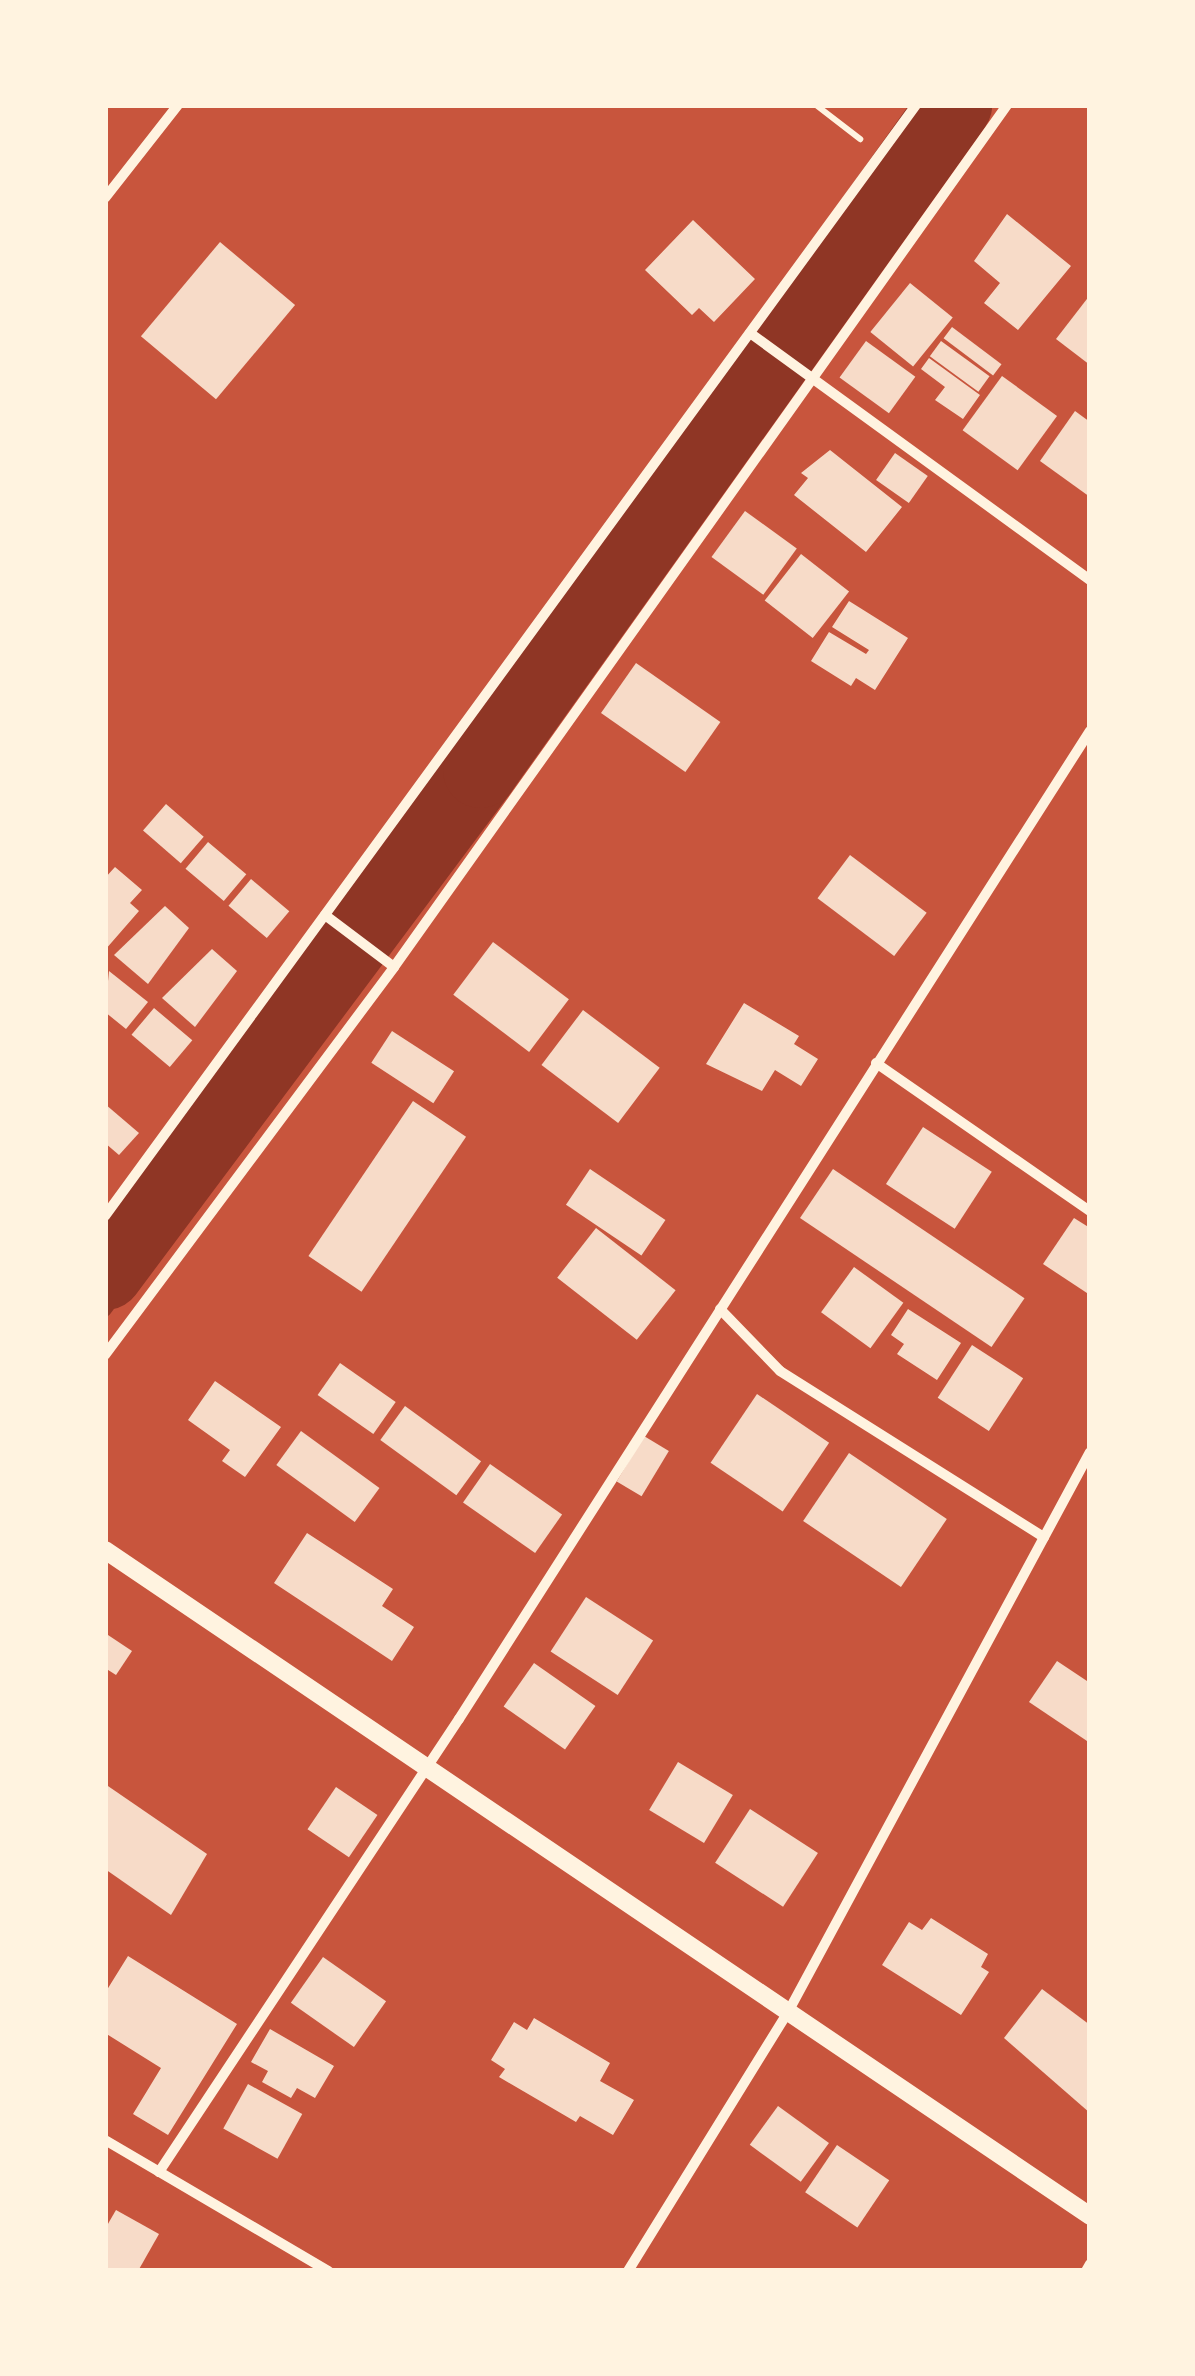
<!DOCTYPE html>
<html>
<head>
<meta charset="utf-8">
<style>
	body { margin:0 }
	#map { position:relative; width:1195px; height:2376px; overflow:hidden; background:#c8553d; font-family:Merriweather,serif }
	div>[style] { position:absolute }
	.stream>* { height:12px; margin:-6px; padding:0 6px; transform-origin:6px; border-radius:6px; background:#8f3625 }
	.river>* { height:75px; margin:-37.5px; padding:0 37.5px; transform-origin:37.5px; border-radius:37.5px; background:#8f3625 }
	.building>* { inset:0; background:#f7dbc8; transform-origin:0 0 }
	.path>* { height:6px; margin:-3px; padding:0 3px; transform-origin:3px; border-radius:3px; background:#fff3e0 }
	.minor>* { height:10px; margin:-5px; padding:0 5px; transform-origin:5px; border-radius:5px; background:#fff3e0 }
	.tertiary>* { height:18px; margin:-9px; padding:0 9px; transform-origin:9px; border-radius:9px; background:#fff3e0 }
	span { translate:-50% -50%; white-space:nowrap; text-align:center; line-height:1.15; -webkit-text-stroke:10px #fff3e0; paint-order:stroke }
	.frame { position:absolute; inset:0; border:108px solid #fff3e0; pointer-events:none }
</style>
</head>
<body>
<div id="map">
	<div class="stream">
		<div style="left:105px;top:1311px;width:480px;rotate:-53.3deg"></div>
		<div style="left:392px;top:926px;width:1011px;rotate:-54.3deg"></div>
	</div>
	<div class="river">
		<div style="left:105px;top:1272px;width:627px;rotate:-53.24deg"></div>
		<div style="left:480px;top:770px;width:817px;rotate:-54.52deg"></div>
	</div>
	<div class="building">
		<div style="clip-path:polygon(1007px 214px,1071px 266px,1018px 330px,984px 303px,1000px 283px,974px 261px)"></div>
		<div style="clip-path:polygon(693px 220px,755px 279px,714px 322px,699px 308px,692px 315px,645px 270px)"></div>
		<div style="left:220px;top:242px;width:98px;height:123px;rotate:40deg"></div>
		<div style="left:910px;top:283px;width:55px;height:63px;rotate:39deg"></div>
		<div style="clip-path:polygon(1090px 295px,1090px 365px,1056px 339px)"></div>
		<div style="left:952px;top:327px;width:62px;height:14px;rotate:37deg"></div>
		<div style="left:866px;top:341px;width:61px;height:45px;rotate:36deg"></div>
		<div style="left:941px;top:341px;width:60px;height:19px;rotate:36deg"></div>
		<div style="clip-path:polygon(929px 358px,980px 395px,963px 419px,935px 400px,945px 387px,921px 369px)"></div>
		<div style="left:1002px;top:376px;width:68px;height:67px;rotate:36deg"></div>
		<div style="clip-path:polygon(1075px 411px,1090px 422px,1090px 497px,1040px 461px)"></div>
		<div style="clip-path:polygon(830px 450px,902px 507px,866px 552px,794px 495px,808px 478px,801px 473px)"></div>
		<div style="left:895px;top:453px;width:40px;height:33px;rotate:35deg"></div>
		<div style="left:745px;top:511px;width:64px;height:57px;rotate:36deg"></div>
		<div style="left:801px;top:554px;width:61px;height:59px;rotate:38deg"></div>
		<div style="clip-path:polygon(849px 601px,908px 638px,875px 690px,856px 678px,851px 686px,811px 661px,829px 632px,866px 654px,869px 650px,832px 627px)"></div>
		<div style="left:636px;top:663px;width:103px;height:61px;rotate:35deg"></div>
		<div style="left:166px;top:804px;width:50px;height:35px;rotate:41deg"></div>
		<div style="left:208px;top:842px;width:50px;height:35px;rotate:40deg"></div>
		<div style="left:850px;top:855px;width:96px;height:54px;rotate:37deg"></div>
		<div style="clip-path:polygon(115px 867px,142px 890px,130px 903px,139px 911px,105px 950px,105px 878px)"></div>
		<div style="left:251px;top:879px;width:50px;height:35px;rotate:40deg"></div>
		<div style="clip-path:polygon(165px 906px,189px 928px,148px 984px,114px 955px)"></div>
		<div style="left:493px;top:942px;width:95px;height:66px;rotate:37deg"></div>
		<div style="clip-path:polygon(212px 949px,237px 971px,195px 1027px,162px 998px)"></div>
		<div style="clip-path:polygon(109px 971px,148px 1002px,126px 1029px,105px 1012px)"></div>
		<div style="clip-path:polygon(744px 1003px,799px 1036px,794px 1044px,818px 1059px,801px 1086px,775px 1070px,762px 1091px,706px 1064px)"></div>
		<div style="left:154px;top:1008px;width:50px;height:35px;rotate:40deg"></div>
		<div style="left:583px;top:1010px;width:96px;height:69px;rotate:37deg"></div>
		<div style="left:392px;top:1031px;width:74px;height:38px;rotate:33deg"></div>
		<div style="left:413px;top:1101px;width:64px;height:187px;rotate:34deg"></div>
		<div style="clip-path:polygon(105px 1104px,139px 1133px,119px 1155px,105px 1143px)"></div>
		<div style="left:923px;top:1127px;width:82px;height:68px;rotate:33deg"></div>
		<div style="left:590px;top:1169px;width:91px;height:43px;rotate:34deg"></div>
		<div style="left:833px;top:1169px;width:231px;height:59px;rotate:34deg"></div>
		<div style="clip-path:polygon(1074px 1218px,1090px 1228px,1090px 1295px,1043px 1264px)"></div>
		<div style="left:596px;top:1228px;width:101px;height:63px;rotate:38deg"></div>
		<div style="left:854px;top:1267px;width:61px;height:56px;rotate:36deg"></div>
		<div style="clip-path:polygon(908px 1309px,961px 1343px,937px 1380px,897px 1354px,904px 1344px,891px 1335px)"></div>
		<div style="left:972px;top:1345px;width:61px;height:63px;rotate:33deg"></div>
		<div style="left:340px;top:1363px;width:68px;height:39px;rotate:35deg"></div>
		<div style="clip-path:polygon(215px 1381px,281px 1427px,245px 1477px,222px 1461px,230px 1450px,188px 1420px)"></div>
		<div style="left:757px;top:1394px;width:87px;height:83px;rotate:34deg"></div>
		<div style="left:405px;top:1406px;width:94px;height:42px;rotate:36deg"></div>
		<div style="left:301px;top:1431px;width:97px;height:42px;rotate:36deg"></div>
		<div style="left:644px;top:1436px;width:29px;height:53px;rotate:31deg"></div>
		<div style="left:849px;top:1453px;width:118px;height:82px;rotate:34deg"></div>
		<div style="left:490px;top:1464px;width:88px;height:47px;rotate:35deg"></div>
		<div style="clip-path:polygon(307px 1533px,393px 1589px,382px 1606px,414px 1627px,392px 1661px,274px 1583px)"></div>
		<div style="left:586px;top:1597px;width:80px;height:65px;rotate:33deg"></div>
		<div style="clip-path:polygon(105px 1633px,132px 1651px,116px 1675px,105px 1668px)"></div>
		<div style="clip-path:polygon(1057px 1661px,1090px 1683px,1090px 1743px,1029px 1702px)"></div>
		<div style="left:534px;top:1663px;width:75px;height:53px;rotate:35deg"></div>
		<div style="left:678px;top:1762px;width:64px;height:56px;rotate:31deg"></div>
		<div style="clip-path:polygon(105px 1784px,207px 1854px,171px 1915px,105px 1869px)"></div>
		<div style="left:336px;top:1787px;width:50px;height:51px;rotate:34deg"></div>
		<div style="left:750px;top:1809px;width:81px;height:64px;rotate:33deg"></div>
		<div style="clip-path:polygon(931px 1918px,988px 1954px,981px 1967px,989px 1972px,961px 2015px,882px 1965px,909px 1922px,922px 1930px)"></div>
		<div style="clip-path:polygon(128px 1956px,237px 2024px,168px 2135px,133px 2114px,161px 2068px,105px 2033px,105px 1993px)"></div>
		<div style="left:323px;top:1957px;width:77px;height:56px;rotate:35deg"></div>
		<div style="clip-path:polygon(1042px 1989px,1090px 2025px,1090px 2113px,1004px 2038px)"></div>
		<div style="clip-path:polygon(534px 2018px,610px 2063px,600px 2081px,634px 2100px,613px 2135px,580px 2116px,576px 2122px,499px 2077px,505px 2069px,491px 2060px,514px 2022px,527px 2030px)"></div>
		<div style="clip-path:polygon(270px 2029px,334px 2066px,315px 2098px,297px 2088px,291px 2098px,262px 2082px,268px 2071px,251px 2062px)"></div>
		<div style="left:248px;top:2084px;width:62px;height:51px;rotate:29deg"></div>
		<div style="left:778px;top:2106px;width:63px;height:48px;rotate:36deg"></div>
		<div style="left:837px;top:2145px;width:63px;height:57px;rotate:34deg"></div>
		<div style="clip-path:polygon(116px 2210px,159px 2234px,138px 2271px,105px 2271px,105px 2229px)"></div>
	</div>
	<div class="path">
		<div style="left:816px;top:105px;width:56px;rotate:37.7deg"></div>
	</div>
	<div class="minor">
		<div style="left:105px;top:198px;width:118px;rotate:-51.9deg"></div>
		<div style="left:750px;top:333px;width:420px;rotate:36deg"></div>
		<div style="left:325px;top:915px;width:86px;rotate:37deg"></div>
		<div style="left:876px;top:1063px;width:260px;rotate:34.7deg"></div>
		<div style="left:105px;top:1216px;width:1376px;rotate:-53.87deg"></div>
		<div style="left:720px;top:1309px;width:86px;rotate:45.9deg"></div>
		<div style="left:780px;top:1371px;width:312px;rotate:32.2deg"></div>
		<div style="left:105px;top:1355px;width:484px;rotate:-53.3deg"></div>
		<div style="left:394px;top:967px;width:1058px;rotate:-54.58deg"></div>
		<div style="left:105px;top:2140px;width:259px;rotate:30.4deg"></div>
		<div style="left:159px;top:2172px;width:543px;rotate:-56.49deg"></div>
		<div style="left:459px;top:1719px;width:1172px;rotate:-57.44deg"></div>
		<div style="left:628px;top:2271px;width:302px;rotate:-58.3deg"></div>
		<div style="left:787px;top:2014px;width:638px;rotate:-61.67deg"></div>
		<div style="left:1086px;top:2271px;width:8px;rotate:-60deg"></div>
	</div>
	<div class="tertiary">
		<div style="left:105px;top:1550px;width:1189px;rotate:34.06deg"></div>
	</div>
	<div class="frame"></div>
</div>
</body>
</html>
